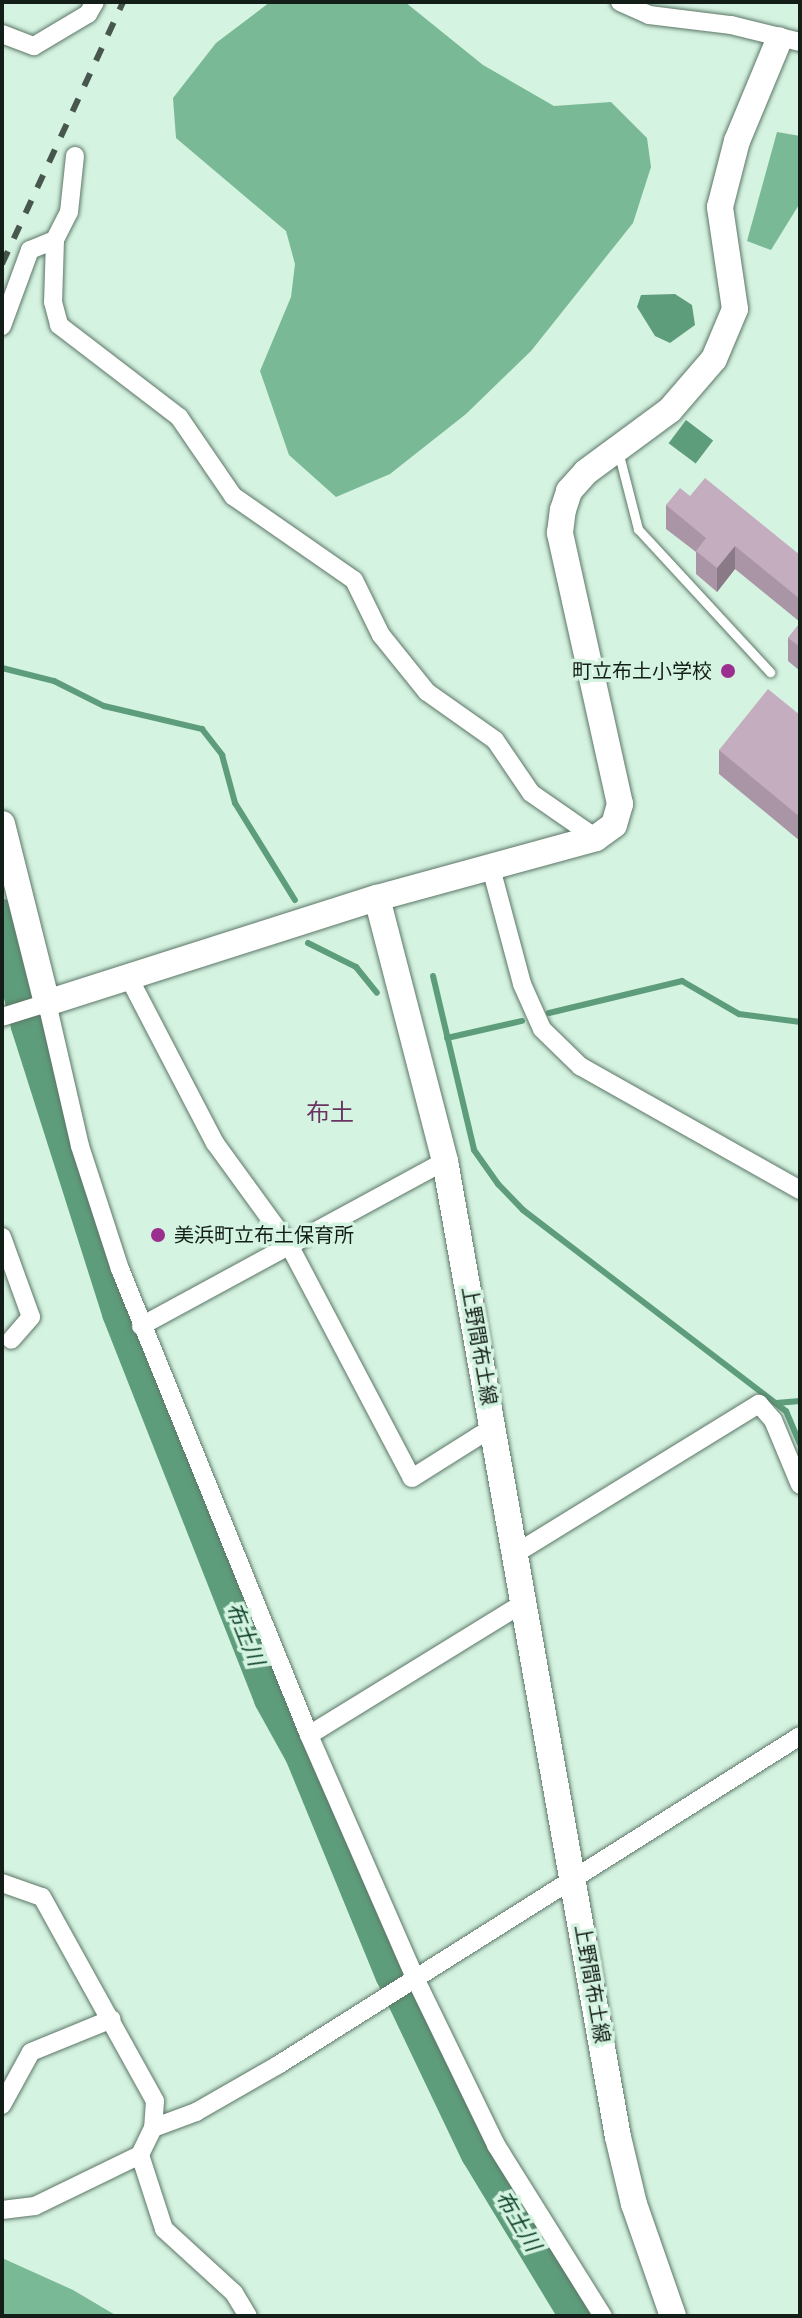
<!DOCTYPE html>
<html>
<head>
<meta charset="utf-8">
<style>
	body { margin:0 }
	#map { position:relative; width:802px; height:2318px; overflow:hidden; background:#d5f3e1; font-family:"Crimson Pro","Noto Sans JP",serif }
	div>[style] { position:absolute }
	.forest>* { inset:0; background:#7ab996 }
	.water>* { inset:0; background:#5e9d7b; transform-origin:0 0 }
	.stream>* { height:6px; margin:-3px; padding:0 3px; transform-origin:3px; border-radius:3px; background:#5e9d7b }
	.river>* { height:34px; margin:-17px; padding:0 17px; transform-origin:17px; border-radius:17px; background:#5e9d7b }
	.roads { filter:drop-shadow(0 0 2px #5c7667) drop-shadow(0 0 2px #5c7667) }
	.lane>* { height:9px; margin:-4.5px; padding:0 4.5px; transform-origin:4.5px; border-radius:4.5px; background:#fff }
	.street>* { height:18px; margin:-9px; padding:0 9px; transform-origin:9px; border-radius:9px; background:#fff }
	.secondary>* { height:26px; margin:-13px; padding:0 13px; transform-origin:13px; border-radius:13px; background:#fff }
	.rail>* { height:6px; margin-top:-3px; transform-origin:0; background:repeating-linear-gradient(90deg,#48574e 0 14px,transparent 0 28px) }
	.wall>* { inset:0; background:#a995a5 }
	.shaded-wall>* { inset:0; background:#8a7986 }
	.building>* { inset:0; background:#c5adc0 }
	.dots>* { width:22px; height:22px; translate:-50% -50%; box-sizing:border-box; border:4px solid #d5f3e1; border-radius:50% }
	span { translate:-50% -50%; white-space:nowrap; text-align:center; line-height:1.15; -webkit-text-stroke:7px #d5f3e1; paint-order:stroke }
	.poi-label { font-size:20px; color:#141e18 }
	.right { translate:-100% -50%; text-align:right }
	.left { translate:0 -50%; text-align:left }
	.street-label { font-size:20px; color:#141e18 }
	.water-label { font-size:22px; color:#0e422a; font-style:italic }
	.quarter-label { font-size:24px; color:#6a3462 }
	.frame { position:absolute; inset:0; border:4px solid #141e18; pointer-events:none }
</style>
</head>
<body>
<div id="map">
	<div class="forest">
		<div style="clip-path:polygon(270px 2px,405px 2px,483px 65px,554px 106px,611px 102px,647px 138px,651px 167px,633px 223px,531px 351px,466px 414px,390px 474px,336px 497px,289px 455px,260px 371px,291px 297px,295px 264px,286px 231px,176px 138px,173px 98px,216px 43px)"></div>
		<div style="clip-path:polygon(777px 132px,800px 136px,800px 203px,771px 250px,747px 241px)"></div>
		<div style="clip-path:polygon(2px 2258px,73px 2290px,117px 2316px,2px 2316px)"></div>
	</div>
	<div class="water">
		<div style="clip-path:polygon(675px 294px,692px 305px,695px 325px,670px 343px,655px 336px,637px 307px,641px 295px)"></div>
		<div style="left:686px;top:420px;width:34px;height:29px;rotate:37deg"></div>
	</div>
	<div class="stream">
		<div style="left:2px;top:668px;width:54px;rotate:14deg"></div>
		<div style="left:54px;top:681px;width:56px;rotate:26.6deg"></div>
		<div style="left:104px;top:706px;width:101px;rotate:13.2deg"></div>
		<div style="left:202px;top:729px;width:33px;rotate:52deg"></div>
		<div style="left:222px;top:755px;width:50px;rotate:74.8deg"></div>
		<div style="left:235px;top:803px;width:114px;rotate:58.3deg"></div>
		<div style="left:308px;top:943px;width:54px;rotate:26.6deg"></div>
		<div style="left:356px;top:967px;width:33px;rotate:51deg"></div>
		<div style="left:433px;top:976px;width:179px;rotate:76.7deg"></div>
		<div style="left:474px;top:1150px;width:42px;rotate:54.8deg"></div>
		<div style="left:498px;top:1184px;width:36px;rotate:46deg"></div>
		<div style="left:523px;top:1210px;width:331px;rotate:37.4deg"></div>
		<div style="left:786px;top:1411px;width:36px;rotate:67deg"></div>
		<div style="left:549px;top:1013px;width:137px;rotate:-13.5deg"></div>
		<div style="left:682px;top:981px;width:66px;rotate:30.1deg"></div>
		<div style="left:739px;top:1014px;width:62px;rotate:7.5deg"></div>
		<div style="left:447px;top:1038px;width:77px;rotate:-12.8deg"></div>
		<div style="left:776px;top:1403px;width:24px;rotate:-5deg"></div>
	</div>
	<div class="river">
		<div style="left:2px;top:916px;width:113px;rotate:76.7deg"></div>
		<div style="left:28px;top:1026px;width:301px;rotate:72.4deg"></div>
		<div style="left:119px;top:1313px;width:415px;rotate:68.5deg"></div>
		<div style="left:271px;top:1699px;width:64px;rotate:61deg"></div>
		<div style="left:302px;top:1755px;width:237px;rotate:67.7deg"></div>
		<div style="left:392px;top:1974px;width:199px;rotate:64.5deg"></div>
		<div style="left:478px;top:2154px;width:189px;rotate:58.8deg"></div>
	</div>
	<div class="roads">
		<div class="lane">
			<div style="left:618px;top:451px;width:81px;rotate:75.6deg"></div>
			<div style="left:638px;top:529px;width:195px;rotate:47.3deg"></div>
		</div>
		<div class="street">
			<div style="left:620px;top:2px;width:32px;rotate:24deg"></div>
			<div style="left:649px;top:15px;width:83px;rotate:7deg"></div>
			<div style="left:731px;top:25px;width:71px;rotate:13.8deg"></div>
			<div style="left:2px;top:34px;width:34px;rotate:21deg"></div>
			<div style="left:34px;top:46px;width:63px;rotate:-30.7deg"></div>
			<div style="left:88px;top:14px;width:14px;rotate:-60deg"></div>
			<div style="left:75px;top:156px;width:56px;rotate:96.1deg"></div>
			<div style="left:69px;top:212px;width:31px;rotate:117deg"></div>
			<div style="left:55px;top:240px;width:62px;rotate:91.8deg"></div>
			<div style="left:53px;top:302px;width:24px;rotate:75deg"></div>
			<div style="left:59px;top:325px;width:151px;rotate:37.5deg"></div>
			<div style="left:179px;top:417px;width:96px;rotate:55.6deg"></div>
			<div style="left:233px;top:496px;width:147px;rotate:34.8deg"></div>
			<div style="left:354px;top:580px;width:61px;rotate:63.9deg"></div>
			<div style="left:381px;top:635px;width:73px;rotate:51.1deg"></div>
			<div style="left:427px;top:692px;width:83px;rotate:35.2deg"></div>
			<div style="left:495px;top:740px;width:64px;rotate:55.8deg"></div>
			<div style="left:531px;top:793px;width:79px;rotate:34.7deg"></div>
			<div style="left:2px;top:326px;width:81px;rotate:-69.8deg"></div>
			<div style="left:30px;top:250px;width:27px;rotate:-22deg"></div>
			<div style="left:491px;top:868px;width:120px;rotate:75deg"></div>
			<div style="left:522px;top:984px;width:49px;rotate:66deg"></div>
			<div style="left:542px;top:1029px;width:53px;rotate:44.2deg"></div>
			<div style="left:580px;top:1066px;width:253px;rotate:29.4deg"></div>
			<div style="left:128px;top:976px;width:188px;rotate:62.5deg"></div>
			<div style="left:215px;top:1143px;width:126px;rotate:54deg"></div>
			<div style="left:289px;top:1245px;width:263px;rotate:62.2deg"></div>
			<div style="left:412px;top:1478px;width:96px;rotate:-32.2deg"></div>
			<div style="left:2px;top:1017px;width:47px;rotate:-17.3deg"></div>
			<div style="left:47px;top:1003px;width:147px;rotate:77deg"></div>
			<div style="left:80px;top:1146px;width:129px;rotate:72deg"></div>
			<div style="left:120px;top:1269px;width:503px;rotate:67.92deg"></div>
			<div style="left:309px;top:1735px;width:265px;rotate:66.4deg"></div>
			<div style="left:415px;top:1978px;width:186px;rotate:64.1deg"></div>
			<div style="left:496px;top:2145px;width:202px;rotate:58deg"></div>
			<div style="left:2px;top:1237px;width:85px;rotate:70.1deg"></div>
			<div style="left:31px;top:1317px;width:30px;rotate:131deg"></div>
			<div style="left:141px;top:1326px;width:346px;rotate:-28.5deg"></div>
			<div style="left:518px;top:1552px;width:283px;rotate:-31.6deg"></div>
			<div style="left:759px;top:1404px;width:21px;rotate:49deg"></div>
			<div style="left:773px;top:1420px;width:70px;rotate:67.4deg"></div>
			<div style="left:309px;top:1735px;width:254px;rotate:-31.6deg"></div>
			<div style="left:2px;top:1883px;width:42px;rotate:19.3deg"></div>
			<div style="left:42px;top:1897px;width:233px;rotate:61deg"></div>
			<div style="left:155px;top:2101px;width:27px;rotate:94deg"></div>
			<div style="left:153px;top:2128px;width:30px;rotate:116deg"></div>
			<div style="left:140px;top:2155px;width:78px;rotate:72deg"></div>
			<div style="left:164px;top:2229px;width:95px;rotate:42.4deg"></div>
			<div style="left:234px;top:2293px;width:27px;rotate:59deg"></div>
			<div style="left:2px;top:2105px;width:60px;rotate:-61.3deg"></div>
			<div style="left:31px;top:2052px;width:87px;rotate:-22.2deg"></div>
			<div style="left:153px;top:2128px;width:46px;rotate:-20.4deg"></div>
			<div style="left:196px;top:2112px;width:95px;rotate:-29.8deg"></div>
			<div style="left:278px;top:2065px;width:617px;rotate:-32.22deg"></div>
			<div style="left:2px;top:2210px;width:33px;rotate:-7deg"></div>
			<div style="left:35px;top:2206px;width:117px;rotate:-25.9deg"></div>
		</div>
		<div class="secondary">
			<div style="left:2px;top:824px;width:185px;rotate:75.9deg"></div>
			<div style="left:47px;top:1003px;width:346px;rotate:-17.7deg"></div>
			<div style="left:377px;top:898px;width:272px;rotate:75.5deg"></div>
			<div style="left:445px;top:1161px;width:991px;rotate:79.95deg"></div>
			<div style="left:618px;top:2137px;width:69px;rotate:76.6deg"></div>
			<div style="left:634px;top:2204px;width:119px;rotate:70.8deg"></div>
			<div style="left:377px;top:898px;width:227px;rotate:-15.3deg"></div>
			<div style="left:596px;top:838px;width:22px;rotate:-36deg"></div>
			<div style="left:614px;top:825px;width:22px;rotate:-74deg"></div>
			<div style="left:620px;top:804px;width:278px;rotate:-102.5deg"></div>
			<div style="left:560px;top:533px;width:23px;rotate:-83deg"></div>
			<div style="left:563px;top:510px;width:20px;rotate:-72deg"></div>
			<div style="left:569px;top:491px;width:25px;rotate:-48deg"></div>
			<div style="left:586px;top:472px;width:104px;rotate:-36.4deg"></div>
			<div style="left:670px;top:410px;width:67px;rotate:-49.2deg"></div>
			<div style="left:714px;top:359px;width:54px;rotate:-67.2deg"></div>
			<div style="left:735px;top:309px;width:103px;rotate:-98.4deg"></div>
			<div style="left:720px;top:207px;width:68px;rotate:-75.6deg"></div>
			<div style="left:737px;top:141px;width:109px;rotate:-67.4deg"></div>
		</div>
	</div>
	<div class="rail">
		<div style="left:2px;top:264px;width:289px;rotate:-65.2deg"></div>
	</div>
	<div class="wall">
		<div style="clip-path:polygon(690px 496px,800px 555px,800px 622px,735px 569px,717px 592px,696px 574px,696px 552px,666px 529px,666px 505px)"></div>
		<div style="clip-path:polygon(800px 623px,800px 671px,788px 661px,788px 638px)"></div>
		<div style="clip-path:polygon(800px 715px,800px 841px,719px 774px,719px 750px)"></div>
	</div>
	<div class="shaded-wall">
		<div style="clip-path:polygon(735px 546px,735px 569px,717px 592px,717px 568px)"></div>
	</div>
	<div class="building">
		<div style="clip-path:polygon(705px 478px,800px 555px,800px 599px,735px 546px,717px 568px,696px 551px,706px 538px,666px 505px,680px 488px,690px 496px)"></div>
		<div style="clip-path:polygon(800px 623px,800px 647px,788px 638px)"></div>
		<div style="clip-path:polygon(768px 689px,800px 715px,800px 817px,719px 750px)"></div>
	</div>
	<div class="dots">
		<div style="left:728px;top:671px;background:#9b2e8e"></div>
		<div style="left:158px;top:1235px;background:#9b2e8e"></div>
	</div>
	<div class="poi-label">
		<span class="right" style="left:712px;top:671px">町立布土小学校</span>
		<span class="left" style="left:174px;top:1235px">美浜町立布土保育所</span>
	</div>
	<div class="street-label">
		<span style="left:479px;top:1346px;rotate:80deg">上野間布土線</span>
		<span style="left:592px;top:1984px;rotate:80deg">上野間布土線</span>
	</div>
	<div class="water-label">
		<span style="left:245px;top:1634px;rotate:68deg">布土川</span>
		<span style="left:518px;top:2221px;rotate:59deg">布土川</span>
	</div>
	<div class="quarter-label">
		<span style="left:330px;top:1113px">布土</span>
	</div>
	<div class="frame"></div>
</div>
</body>
</html>
